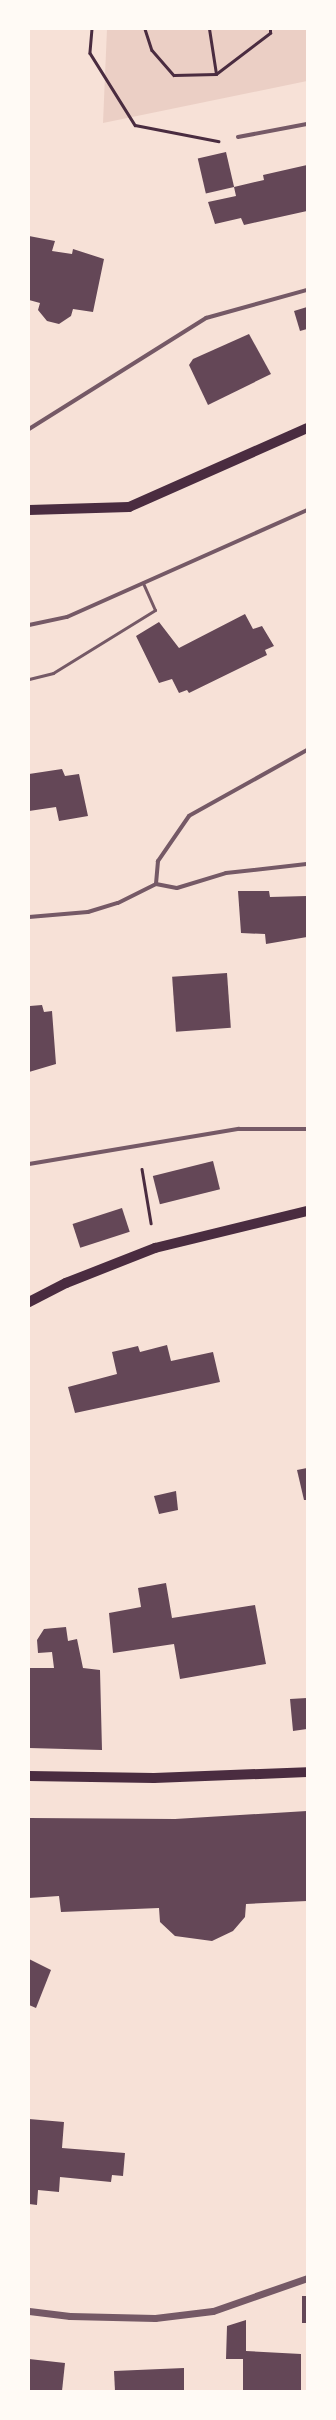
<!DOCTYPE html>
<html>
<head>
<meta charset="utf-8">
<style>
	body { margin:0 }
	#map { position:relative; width:336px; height:2420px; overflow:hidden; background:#f7e1d7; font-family:"Varela Round",sans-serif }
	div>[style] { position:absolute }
	.green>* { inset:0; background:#ebcfc5 }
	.building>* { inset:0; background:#644757; transform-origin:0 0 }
	.path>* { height:2.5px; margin:-1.25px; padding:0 1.25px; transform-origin:1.25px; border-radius:1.25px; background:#4a2c40 }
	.service>* { height:3px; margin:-1.5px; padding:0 1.5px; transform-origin:1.5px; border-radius:1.5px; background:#755966 }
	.minor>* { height:4px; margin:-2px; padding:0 2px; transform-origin:2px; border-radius:2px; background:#755966 }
	.tertiary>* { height:7px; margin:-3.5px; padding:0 3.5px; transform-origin:3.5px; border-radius:3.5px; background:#755966 }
	.primary>* { height:10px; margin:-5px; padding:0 5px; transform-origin:5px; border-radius:5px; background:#4a2c40 }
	span { translate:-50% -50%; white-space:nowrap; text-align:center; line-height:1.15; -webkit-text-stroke:3px #fffaf5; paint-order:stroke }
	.frame { position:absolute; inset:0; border:30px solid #fffaf5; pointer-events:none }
</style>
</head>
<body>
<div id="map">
	<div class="green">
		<div style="clip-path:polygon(107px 29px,307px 29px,307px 81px,103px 123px)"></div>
	</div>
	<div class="building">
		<div style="left:226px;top:152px;width:36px;height:29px;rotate:77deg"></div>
		<div style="clip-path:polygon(307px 165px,307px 211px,244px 225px,241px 218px,215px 224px,208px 202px,236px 196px,234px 187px,264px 180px,263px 175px)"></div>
		<div style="clip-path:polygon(29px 236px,55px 241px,52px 251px,72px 254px,73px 249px,104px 259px,93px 312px,73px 309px,71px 316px,59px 324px,47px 321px,38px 310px,40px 303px,29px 300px)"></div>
		<div style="clip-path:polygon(307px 307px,307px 329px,300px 331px,294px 311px)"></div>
		<div style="clip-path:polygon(249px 334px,271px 374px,208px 405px,189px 365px,193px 359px)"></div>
		<div style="clip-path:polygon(245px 614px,253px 629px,262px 626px,274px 646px,265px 650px,267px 655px,189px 693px,187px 690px,179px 693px,172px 679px,159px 683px,136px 636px,159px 622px,179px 648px)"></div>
		<div style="clip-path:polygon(62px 769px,65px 776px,79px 774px,88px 816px,59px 821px,56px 807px,29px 811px,29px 774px)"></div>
		<div style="clip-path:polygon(238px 891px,269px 891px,270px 897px,307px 896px,307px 937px,266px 944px,265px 934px,241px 933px)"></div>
		<div style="left:227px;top:973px;width:55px;height:55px;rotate:86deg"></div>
		<div style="clip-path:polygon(42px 1005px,44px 1012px,52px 1011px,56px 1064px,29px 1072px,29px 1013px,30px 1006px)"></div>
		<div style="left:213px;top:1161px;width:29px;height:62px;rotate:76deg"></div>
		<div style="left:122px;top:1208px;width:25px;height:52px;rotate:72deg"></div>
		<div style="clip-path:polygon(167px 1345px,171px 1361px,213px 1352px,220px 1382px,75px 1413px,68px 1387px,117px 1374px,112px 1352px,138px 1346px,140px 1352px)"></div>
		<div style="clip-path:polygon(307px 1468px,307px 1500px,304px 1500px,297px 1470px)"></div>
		<div style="clip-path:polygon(176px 1491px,178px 1510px,159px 1514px,154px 1496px)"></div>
		<div style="clip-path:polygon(166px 1583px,172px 1618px,255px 1605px,266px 1664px,180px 1679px,174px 1644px,113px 1653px,109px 1613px,141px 1607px,138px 1588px)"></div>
		<div style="clip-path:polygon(66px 1627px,68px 1641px,77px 1639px,83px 1668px,100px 1670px,102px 1750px,29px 1748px,29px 1668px,54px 1668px,52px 1652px,38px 1653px,37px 1640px,44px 1629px)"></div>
		<div style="clip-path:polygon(307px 1698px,307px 1729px,293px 1731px,290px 1699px)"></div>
		<div style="clip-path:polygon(307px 1811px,307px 1901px,246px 1904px,245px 1917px,233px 1931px,212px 1941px,175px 1936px,160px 1922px,159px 1908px,61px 1912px,59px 1896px,29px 1898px,29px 1818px,175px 1819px)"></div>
		<div style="clip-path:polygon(29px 1959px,51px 1970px,36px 2008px,29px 2005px)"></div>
		<div style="clip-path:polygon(29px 2119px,64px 2122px,62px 2148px,125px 2153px,123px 2176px,112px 2175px,111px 2182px,60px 2177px,59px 2192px,38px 2190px,37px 2205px,29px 2204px)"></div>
		<div style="left:307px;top:2296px;width:27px;height:5px;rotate:90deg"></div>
		<div style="clip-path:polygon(246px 2320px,246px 2351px,301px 2354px,301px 2391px,243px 2390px,243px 2359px,226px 2359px,227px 2326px)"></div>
		<div style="clip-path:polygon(29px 2359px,65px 2363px,62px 2391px,29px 2391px)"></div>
		<div style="clip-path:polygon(184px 2368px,184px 2391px,115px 2391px,114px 2371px)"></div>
	</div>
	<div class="path">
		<div style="left:92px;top:29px;width:24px;rotate:95deg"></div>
		<div style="left:90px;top:53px;width:85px;rotate:58deg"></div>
		<div style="left:135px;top:125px;width:85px;rotate:10.9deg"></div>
		<div style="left:145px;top:29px;width:22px;rotate:72deg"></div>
		<div style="left:152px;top:50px;width:33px;rotate:49deg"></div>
		<div style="left:174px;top:75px;width:42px;rotate:-1.4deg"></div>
		<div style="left:216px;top:74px;width:46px;rotate:-98.8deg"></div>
		<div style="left:216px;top:74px;width:68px;rotate:-37.2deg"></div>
		<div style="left:270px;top:33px;width:4px;rotate:-90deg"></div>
		<div style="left:142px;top:1169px;width:55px;rotate:80.5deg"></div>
	</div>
	<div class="service">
		<div style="left:29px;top:679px;width:25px;rotate:-14deg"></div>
		<div style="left:53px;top:673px;width:120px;rotate:-31.7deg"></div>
		<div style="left:155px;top:610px;width:30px;rotate:-114deg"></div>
	</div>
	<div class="minor">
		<div style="left:238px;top:137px;width:70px;rotate:-10.7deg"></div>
		<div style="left:29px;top:429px;width:209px;rotate:-32.1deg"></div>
		<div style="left:206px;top:318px;width:105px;rotate:-15.5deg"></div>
		<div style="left:29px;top:625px;width:39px;rotate:-12deg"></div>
		<div style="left:67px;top:617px;width:263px;rotate:-24deg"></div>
		<div style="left:307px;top:750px;width:135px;rotate:150.8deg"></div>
		<div style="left:189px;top:816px;width:55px;rotate:124.6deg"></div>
		<div style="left:158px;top:861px;width:23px;rotate:95deg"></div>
		<div style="left:156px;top:884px;width:21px;rotate:11deg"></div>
		<div style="left:177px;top:888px;width:51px;rotate:-17deg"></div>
		<div style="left:226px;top:873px;width:81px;rotate:-6.3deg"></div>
		<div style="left:29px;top:917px;width:59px;rotate:-4.8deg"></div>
		<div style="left:88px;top:912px;width:31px;rotate:-17deg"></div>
		<div style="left:118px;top:903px;width:42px;rotate:-26.6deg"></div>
		<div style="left:29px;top:1164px;width:213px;rotate:-9.5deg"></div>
		<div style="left:239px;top:1129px;width:68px"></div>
	</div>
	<div class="tertiary">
		<div style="left:29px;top:2311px;width:41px;rotate:7deg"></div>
		<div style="left:70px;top:2316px;width:85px;rotate:1.3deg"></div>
		<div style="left:155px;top:2318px;width:58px;rotate:-6.9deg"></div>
		<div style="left:213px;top:2311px;width:100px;rotate:-19.3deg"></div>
	</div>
	<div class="primary">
		<div style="left:29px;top:510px;width:100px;rotate:-1.7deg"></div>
		<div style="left:129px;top:507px;width:195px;rotate:-23.9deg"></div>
		<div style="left:29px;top:1302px;width:42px;rotate:-27.2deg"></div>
		<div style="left:66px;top:1283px;width:96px;rotate:-21.5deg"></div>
		<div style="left:155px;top:1248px;width:156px;rotate:-13.7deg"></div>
		<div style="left:29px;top:1776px;width:125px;rotate:0.9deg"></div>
		<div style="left:154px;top:1778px;width:153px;rotate:-2.2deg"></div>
	</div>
	<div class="frame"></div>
</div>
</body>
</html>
